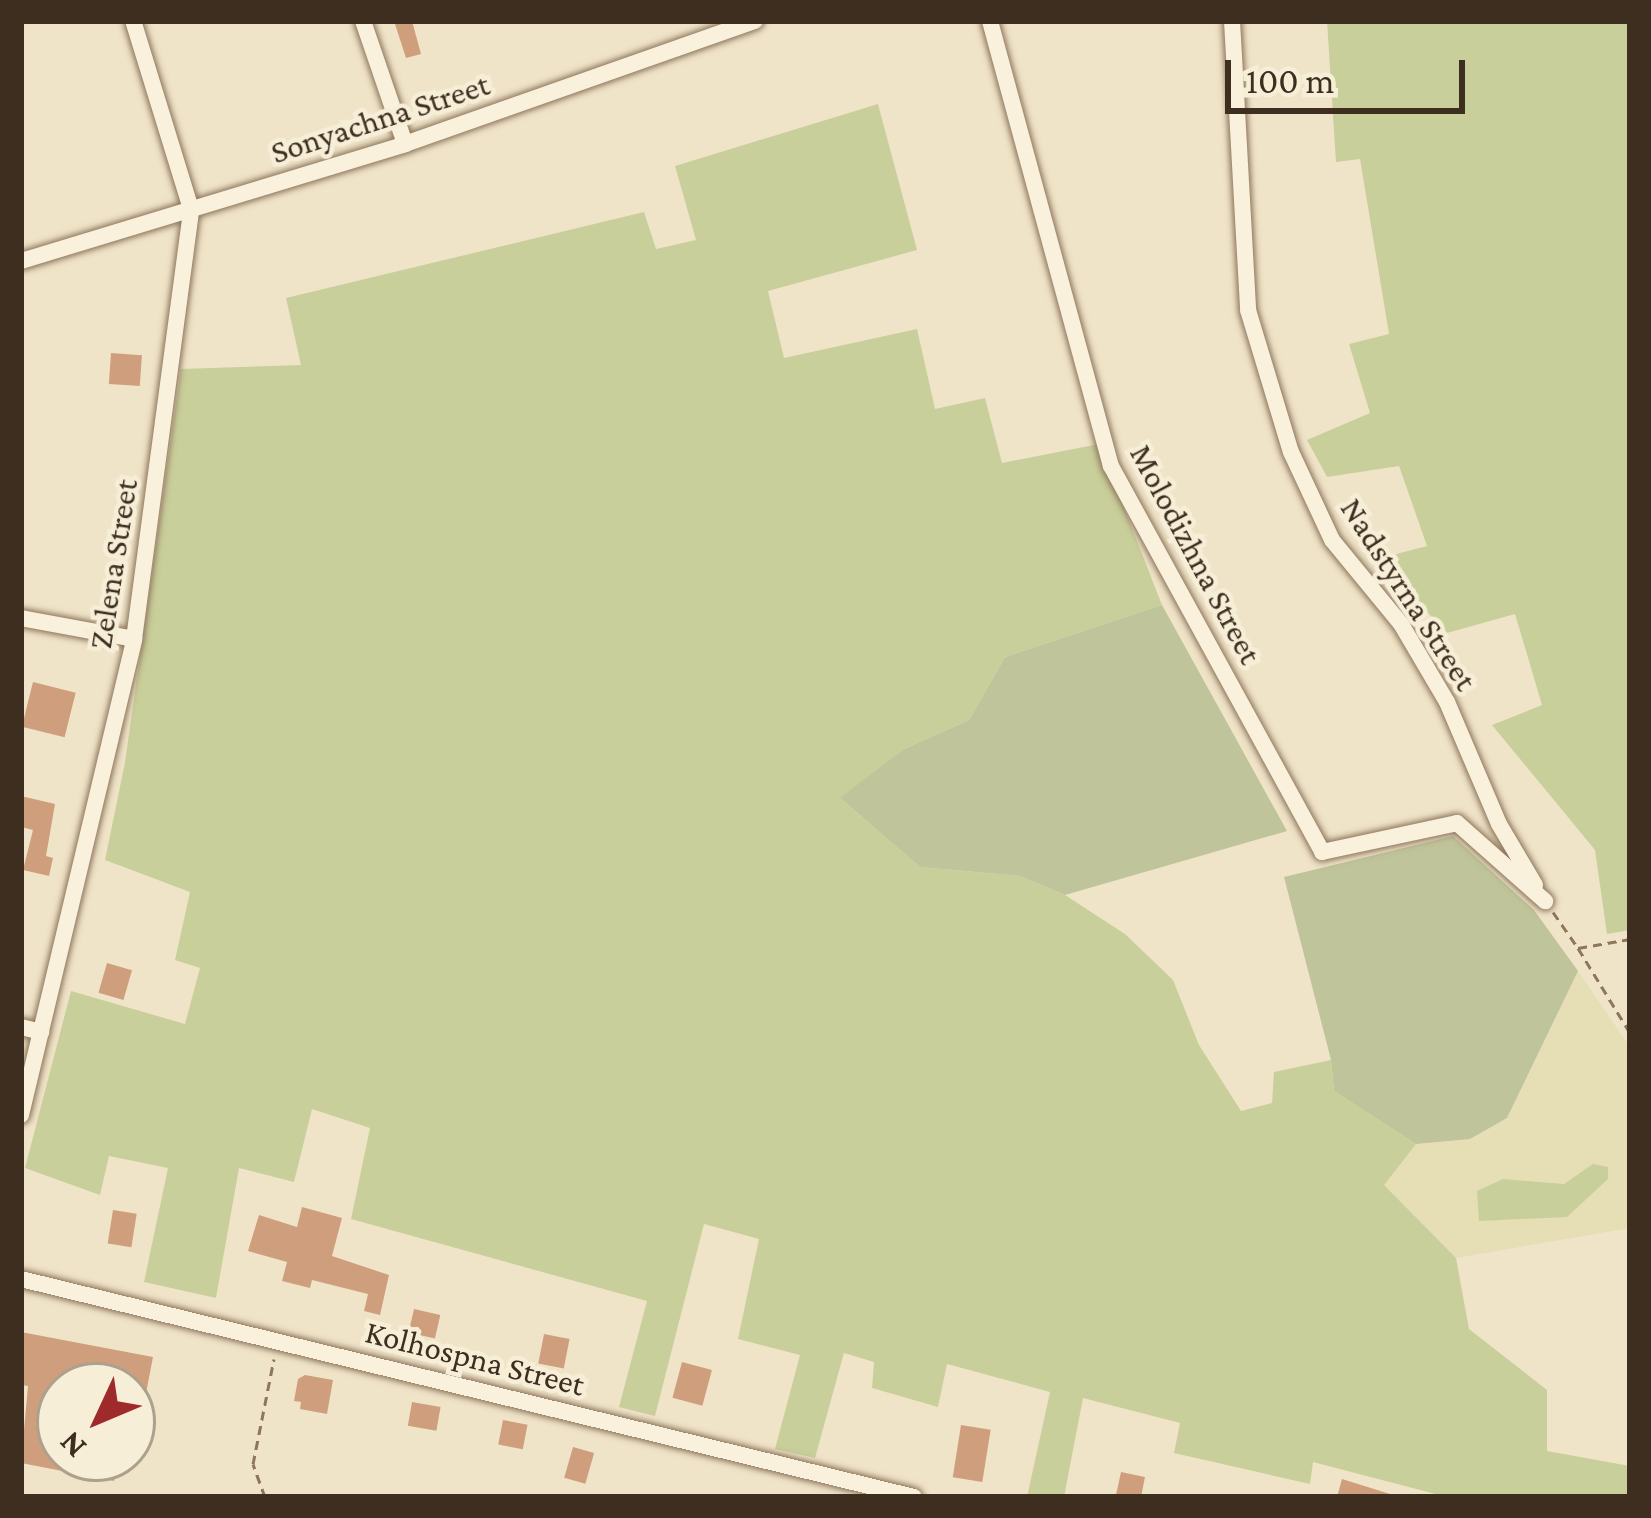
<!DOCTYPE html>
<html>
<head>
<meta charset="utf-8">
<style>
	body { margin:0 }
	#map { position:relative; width:1651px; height:1518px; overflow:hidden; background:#f0e4c8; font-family:"Crimson Pro",serif }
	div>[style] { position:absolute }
	.farmland>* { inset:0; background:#e6deb5 }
	.green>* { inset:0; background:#c9cf9b }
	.cemetery>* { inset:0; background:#bfc49a }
	.building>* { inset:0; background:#cf9f7d; transform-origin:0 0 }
	.path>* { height:3px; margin-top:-1.5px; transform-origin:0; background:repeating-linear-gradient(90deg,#8d765c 0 9px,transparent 0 15px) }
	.roads { filter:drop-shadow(0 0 3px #8d765c) drop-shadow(0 0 3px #8d765c) }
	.minor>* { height:16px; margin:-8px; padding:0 8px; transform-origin:8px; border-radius:8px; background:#faf1dc }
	span { translate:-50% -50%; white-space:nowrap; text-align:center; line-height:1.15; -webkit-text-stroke:9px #f7eed8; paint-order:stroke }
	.street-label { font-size:33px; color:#3d2e20 }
	.frame { position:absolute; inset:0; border:24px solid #3d2e20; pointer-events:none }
	.north { position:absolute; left:36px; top:1362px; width:120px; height:120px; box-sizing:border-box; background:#f7eed8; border:3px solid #ada18e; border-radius:50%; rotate:226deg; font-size:33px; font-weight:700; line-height:48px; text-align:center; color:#3d2e20 }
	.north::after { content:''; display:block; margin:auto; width:42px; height:54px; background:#9e2a2b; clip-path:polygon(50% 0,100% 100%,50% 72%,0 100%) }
	.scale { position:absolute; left:1225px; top:60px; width:240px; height:54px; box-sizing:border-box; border:6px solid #3d2e20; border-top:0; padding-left:15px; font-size:36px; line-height:42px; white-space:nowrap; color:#3d2e20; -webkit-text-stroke:9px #f7eed8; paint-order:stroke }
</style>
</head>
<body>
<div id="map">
	<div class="farmland">
		<div style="clip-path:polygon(1578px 971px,1630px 1047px,1630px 1228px,1456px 1258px,1383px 1185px,1416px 1144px,1470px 1139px,1507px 1118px)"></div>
	</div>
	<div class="green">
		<div style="clip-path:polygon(1327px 21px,1630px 21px,1630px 930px,1607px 934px,1595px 850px,1492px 725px,1542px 705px,1515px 614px,1447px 633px,1377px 559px,1427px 546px,1399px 466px,1327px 477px,1307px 440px,1370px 413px,1349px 344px,1389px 334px,1360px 159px,1336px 162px)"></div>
		<div style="clip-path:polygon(878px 104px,917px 250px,768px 291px,784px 358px,917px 329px,935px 409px,985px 398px,1002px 463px,1099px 444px,1162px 605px,1005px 657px,969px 720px,904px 749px,841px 799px,920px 867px,1020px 876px,1065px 895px,1125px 934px,1173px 980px,1199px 1045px,1241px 1111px,1272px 1103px,1274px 1072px,1331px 1060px,1334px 1091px,1416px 1144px,1384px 1185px,1456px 1258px,1469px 1329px,1547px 1390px,1547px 1451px,1630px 1466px,1630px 1497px,1447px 1497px,1313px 1462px,1310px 1484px,1174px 1453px,1180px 1423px,1083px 1398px,1064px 1497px,1027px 1497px,1050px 1392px,947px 1364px,938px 1407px,872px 1388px,874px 1362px,844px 1353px,815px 1458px,775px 1449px,800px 1355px,738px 1339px,759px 1239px,704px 1224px,655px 1416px,619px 1407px,647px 1301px,351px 1219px,370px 1128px,312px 1109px,294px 1182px,239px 1168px,216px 1298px,144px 1282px,168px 1168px,109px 1156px,100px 1195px,25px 1168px,71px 991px,185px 1024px,200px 968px,175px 960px,190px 892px,105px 860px,125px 762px,181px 369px,301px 365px,286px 298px,644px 212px,656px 249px,696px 240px,675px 166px)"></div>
		<div style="clip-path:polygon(1593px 1164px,1608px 1167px,1608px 1179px,1567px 1217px,1479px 1221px,1477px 1191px,1503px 1179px,1564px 1184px)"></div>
	</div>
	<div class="cemetery">
		<div style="clip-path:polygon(1162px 605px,1287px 831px,1065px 895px,1020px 876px,920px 867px,840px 798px,904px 749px,969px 720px,1005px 657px)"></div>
		<div style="clip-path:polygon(1453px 836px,1534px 910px,1578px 971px,1507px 1118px,1470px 1139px,1416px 1144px,1334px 1091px,1331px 1060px,1284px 877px)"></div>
	</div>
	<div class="building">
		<div style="clip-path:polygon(394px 21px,412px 21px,421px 54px,406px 58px)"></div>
		<div style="left:111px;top:353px;width:31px;height:31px;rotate:4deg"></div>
		<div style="left:33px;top:682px;width:44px;height:46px;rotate:14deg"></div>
		<div style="clip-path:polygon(21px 796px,55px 804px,46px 856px,53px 858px,49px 876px,23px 870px,33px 830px,21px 827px)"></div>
		<div style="left:107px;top:963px;width:26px;height:31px;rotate:16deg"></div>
		<div style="clip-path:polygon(302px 1207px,342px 1218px,332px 1256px,389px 1275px,380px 1315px,364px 1311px,368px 1294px,312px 1280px,310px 1288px,282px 1281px,287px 1262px,248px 1251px,259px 1215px,297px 1227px)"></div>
		<div style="left:113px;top:1210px;width:24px;height:34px;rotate:9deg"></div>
		<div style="left:414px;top:1309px;width:27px;height:24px;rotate:13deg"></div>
		<div style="clip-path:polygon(21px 1332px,153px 1357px,143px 1409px,132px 1406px,132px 1386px,60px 1386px,51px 1439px,60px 1441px,60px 1458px,119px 1458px,114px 1481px,21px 1463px,28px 1386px,21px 1385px)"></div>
		<div style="left:544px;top:1334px;width:26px;height:30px;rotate:11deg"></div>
		<div style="left:682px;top:1362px;width:31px;height:37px;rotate:15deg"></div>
		<div style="clip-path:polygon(305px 1375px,333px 1380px,327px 1414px,300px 1409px,301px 1402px,294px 1401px,298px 1379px)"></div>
		<div style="left:412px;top:1402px;width:29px;height:24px;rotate:10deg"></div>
		<div style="left:503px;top:1420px;width:25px;height:25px;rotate:11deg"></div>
		<div style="left:961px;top:1425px;width:30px;height:53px;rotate:9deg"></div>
		<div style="left:573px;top:1447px;width:22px;height:32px;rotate:16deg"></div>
		<div style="clip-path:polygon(1121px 1472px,1145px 1477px,1141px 1497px,1116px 1495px)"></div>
		<div style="clip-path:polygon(1342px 1479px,1390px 1494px,1390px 1497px,1337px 1497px)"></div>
	</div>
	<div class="path">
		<div style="left:1553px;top:912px;width:44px;rotate:55.2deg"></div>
		<div style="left:1578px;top:948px;width:53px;rotate:-9.8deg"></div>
		<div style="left:1578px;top:948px;width:100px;rotate:58.5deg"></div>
		<div style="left:265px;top:1497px;width:35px;rotate:-110deg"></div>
		<div style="left:253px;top:1464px;width:107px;rotate:-78.7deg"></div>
	</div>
	<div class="roads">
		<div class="minor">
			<div style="left:363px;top:21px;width:130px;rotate:71.1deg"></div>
			<div style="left:990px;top:21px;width:461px;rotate:74.8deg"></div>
			<div style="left:1111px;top:466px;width:440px;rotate:61.3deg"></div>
			<div style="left:1322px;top:852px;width:138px;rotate:-12.1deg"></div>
			<div style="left:1457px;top:823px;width:118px;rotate:41.6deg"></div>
			<div style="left:1232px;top:21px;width:289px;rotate:86.8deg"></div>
			<div style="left:1248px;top:310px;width:148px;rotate:73.2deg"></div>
			<div style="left:1291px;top:452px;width:97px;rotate:65deg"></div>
			<div style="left:1332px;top:540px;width:109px;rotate:50.6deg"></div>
			<div style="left:1401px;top:624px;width:91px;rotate:59.5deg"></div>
			<div style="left:1447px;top:702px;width:133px;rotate:66.9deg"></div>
			<div style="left:1499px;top:824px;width:71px;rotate:59.5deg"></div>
			<div style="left:21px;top:261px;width:401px;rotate:-16.9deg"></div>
			<div style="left:405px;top:144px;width:371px;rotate:-19.4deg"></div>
			<div style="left:21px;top:618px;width:115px;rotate:10.5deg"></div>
			<div style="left:21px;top:1027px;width:21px;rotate:14deg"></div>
			<div style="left:21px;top:1115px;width:489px;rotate:-76.6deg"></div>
			<div style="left:134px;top:639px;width:434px;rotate:-82.4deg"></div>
			<div style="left:191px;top:209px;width:197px;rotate:-107.1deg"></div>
			<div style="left:21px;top:1279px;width:919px;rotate:13.72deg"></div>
		</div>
	</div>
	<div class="street-label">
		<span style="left:380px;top:118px;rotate:-18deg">Sonyachna Street</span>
		<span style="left:1196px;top:554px;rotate:62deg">Molodizhna Street</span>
		<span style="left:113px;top:564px;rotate:-81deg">Zelena Street</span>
		<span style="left:1409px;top:594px;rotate:57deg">Nadstyrna Street</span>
		<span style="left:475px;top:1358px;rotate:14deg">Kolhospna Street</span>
	</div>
	<div class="frame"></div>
	<div class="north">N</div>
	<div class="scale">100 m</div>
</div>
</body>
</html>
